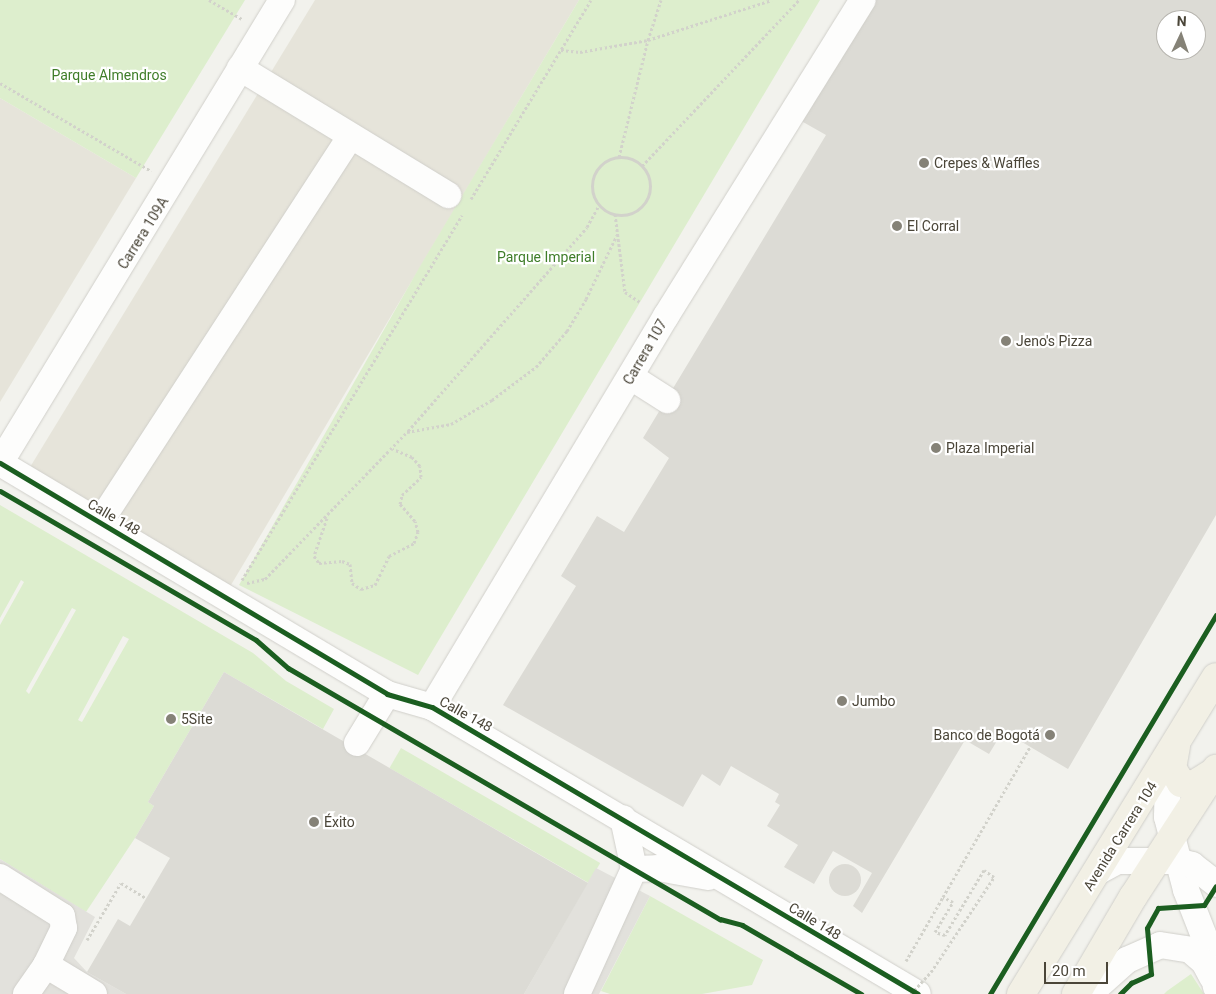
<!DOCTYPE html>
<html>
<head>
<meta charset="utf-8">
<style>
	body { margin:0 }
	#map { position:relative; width:1216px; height:994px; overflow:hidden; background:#f2f2ed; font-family:Roboto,sans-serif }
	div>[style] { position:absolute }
	.residential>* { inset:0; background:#e6e4da }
	.green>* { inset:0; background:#ddeecd; transform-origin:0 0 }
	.parking>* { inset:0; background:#e2e1dc }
	.building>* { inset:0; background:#dcdbd5 }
	.round { border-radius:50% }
	.path>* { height:3px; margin-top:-1.5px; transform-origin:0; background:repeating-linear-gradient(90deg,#d2d2cb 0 2.5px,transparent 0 5px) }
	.path>.ring { margin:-1.5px; padding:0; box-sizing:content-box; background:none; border:3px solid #d2d2cb; border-radius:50% }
	.roads { filter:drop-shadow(0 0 1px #d0cfca) drop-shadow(0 0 1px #d0cfca) }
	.minor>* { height:26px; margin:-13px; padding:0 13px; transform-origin:13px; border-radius:13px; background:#fdfdfc }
	.major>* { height:28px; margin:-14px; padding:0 14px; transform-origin:14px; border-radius:14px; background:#f2f0e5 }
	.path-bridge>* { height:3px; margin-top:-1.5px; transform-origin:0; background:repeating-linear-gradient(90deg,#d2d2cb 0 2.5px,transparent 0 5px) }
	.cycleway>* { height:5px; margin:-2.5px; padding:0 2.5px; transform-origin:2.5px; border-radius:2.5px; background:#1b5e20 }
	.dots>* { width:14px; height:14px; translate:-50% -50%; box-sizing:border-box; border:2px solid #fff; border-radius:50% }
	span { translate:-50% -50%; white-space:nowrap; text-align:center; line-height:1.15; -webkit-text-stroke:4.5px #fff; paint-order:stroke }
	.park-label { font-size:14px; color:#3f7d29 }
	.poi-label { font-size:14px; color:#4a4538 }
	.left { translate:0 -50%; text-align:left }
	.right { translate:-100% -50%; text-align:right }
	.street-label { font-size:14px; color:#4a4538 }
	.north { position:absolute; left:1156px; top:10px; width:50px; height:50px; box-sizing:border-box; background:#fff; border:1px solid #b7b5af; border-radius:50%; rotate:3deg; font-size:14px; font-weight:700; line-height:20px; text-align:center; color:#4a4538 }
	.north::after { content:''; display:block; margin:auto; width:18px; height:22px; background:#858277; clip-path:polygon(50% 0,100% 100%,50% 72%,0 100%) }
	.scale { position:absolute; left:1044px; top:962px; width:64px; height:22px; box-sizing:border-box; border:2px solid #4a4538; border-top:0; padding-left:6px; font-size:15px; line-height:18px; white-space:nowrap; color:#4a4538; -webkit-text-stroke:4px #fff; paint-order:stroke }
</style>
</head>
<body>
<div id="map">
	<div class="residential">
		<div style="clip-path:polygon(315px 0,579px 0,225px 595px,24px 477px)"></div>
		<div style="clip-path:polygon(0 98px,136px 178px,0 402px)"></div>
	</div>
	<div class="green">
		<div style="clip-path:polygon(0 0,245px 0,136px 178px,0 98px)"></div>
		<div style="clip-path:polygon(579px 0,820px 0,418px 675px,239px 585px,419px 268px)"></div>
		<div style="clip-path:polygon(evenodd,0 505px,253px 653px,286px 681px,334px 709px,323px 729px,224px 672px,148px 802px,154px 806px,135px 838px,86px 912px,0 859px,0 625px,24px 582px,21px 580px,0 618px,0 505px,72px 608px,76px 610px,29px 694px,26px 691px,72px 608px,0 505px,123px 636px,129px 639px,82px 722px,78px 720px,123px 636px)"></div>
		<div style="left:401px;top:748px;width:230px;height:23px;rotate:30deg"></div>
		<div style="clip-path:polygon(650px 896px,763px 960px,752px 985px,702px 994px,610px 994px,601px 991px)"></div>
		<div style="clip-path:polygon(1191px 974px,1204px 994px,1164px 994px,1167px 991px)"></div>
	</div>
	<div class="parking">
		<div style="clip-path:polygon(0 859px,95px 917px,74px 958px,87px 972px,126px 994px,0 994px)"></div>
		<div style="clip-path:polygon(596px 868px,650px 896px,599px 994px,524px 994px)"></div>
	</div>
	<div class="building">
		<div style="clip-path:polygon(evenodd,866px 0,1216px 0,1216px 515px,1068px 769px,1003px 731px,989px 754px,965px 740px,862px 913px,853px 906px,872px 873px,833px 851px,814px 884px,784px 867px,798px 845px,767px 826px,780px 805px,775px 802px,779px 794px,731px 766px,720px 786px,702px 774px,683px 807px,503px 705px,576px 586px,561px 576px,597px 516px,624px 532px,669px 458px,643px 438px,826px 135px,796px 118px,866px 0,1166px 20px,1196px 20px,1196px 50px,1166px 50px,1166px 20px)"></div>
		<div style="clip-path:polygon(224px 672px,588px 883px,524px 994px,126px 994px,87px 972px,118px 919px,130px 926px,170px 858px,135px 838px,154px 806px,148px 802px)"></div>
		<div class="round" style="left:829px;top:864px;width:32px;height:32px"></div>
	</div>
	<div class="path">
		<div style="left:209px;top:0;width:39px;rotate:30deg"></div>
		<div style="left:561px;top:50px;width:19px;rotate:6deg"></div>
		<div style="left:580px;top:52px;width:69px;rotate:-10deg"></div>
		<div style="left:648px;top:40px;width:42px;rotate:-72deg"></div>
		<div style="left:0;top:83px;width:175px;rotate:30.2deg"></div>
		<div class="ring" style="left:592px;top:157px;width:55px;height:55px"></div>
		<div style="left:619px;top:157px;width:121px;rotate:-76.1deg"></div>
		<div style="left:648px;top:40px;width:130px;rotate:-17.9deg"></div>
		<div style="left:642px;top:166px;width:228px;rotate:-46.6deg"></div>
		<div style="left:471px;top:199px;width:232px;rotate:-58.9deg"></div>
		<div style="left:615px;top:214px;width:79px;rotate:82.7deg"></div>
		<div style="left:625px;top:292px;width:18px;rotate:34deg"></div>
		<div style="left:408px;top:431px;width:271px;rotate:-48.7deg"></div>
		<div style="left:587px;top:227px;width:25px;rotate:-61deg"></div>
		<div style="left:327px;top:518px;width:40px;rotate:108.9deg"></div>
		<div style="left:314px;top:556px;width:9px;rotate:54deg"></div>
		<div style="left:319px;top:563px;width:23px;rotate:-5deg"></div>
		<div style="left:342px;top:561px;width:9px;rotate:21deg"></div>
		<div style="left:350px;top:564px;width:19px;rotate:84deg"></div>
		<div style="left:352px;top:583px;width:11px;rotate:34deg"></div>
		<div style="left:361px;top:589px;width:15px;rotate:-16deg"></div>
		<div style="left:375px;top:585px;width:32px;rotate:-64deg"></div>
		<div style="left:389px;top:556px;width:28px;rotate:-27deg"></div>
		<div style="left:414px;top:543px;width:12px;rotate:-70deg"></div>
		<div style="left:418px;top:532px;width:11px;rotate:-105deg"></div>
		<div style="left:415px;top:521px;width:23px;rotate:-131deg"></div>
		<div style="left:400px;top:504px;width:9px;rotate:-77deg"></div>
		<div style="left:402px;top:495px;width:26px;rotate:-43deg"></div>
		<div style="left:421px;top:477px;width:11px;rotate:-95deg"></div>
		<div style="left:420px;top:466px;width:12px;rotate:-132deg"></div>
		<div style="left:412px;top:457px;width:21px;rotate:-157deg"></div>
		<div style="left:242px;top:580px;width:426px;rotate:-58.9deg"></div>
		<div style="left:247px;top:583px;width:18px;rotate:-13deg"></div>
		<div style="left:265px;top:579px;width:204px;rotate:-46deg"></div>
		<div style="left:407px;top:432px;width:45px;rotate:-10.3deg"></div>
		<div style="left:451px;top:424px;width:48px;rotate:-30.3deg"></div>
		<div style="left:492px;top:400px;width:55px;rotate:-36.9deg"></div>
		<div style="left:536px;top:367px;width:48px;rotate:-49.3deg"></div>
		<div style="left:567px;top:331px;width:37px;rotate:-59deg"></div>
		<div style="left:586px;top:299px;width:71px;rotate:-64.2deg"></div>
		<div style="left:953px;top:902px;width:11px;rotate:-153deg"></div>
		<div style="left:943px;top:897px;width:173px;rotate:-59.9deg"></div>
		<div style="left:87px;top:940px;width:66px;rotate:-59.2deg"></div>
		<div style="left:121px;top:883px;width:29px;rotate:31deg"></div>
		<div style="left:906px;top:961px;width:74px;rotate:-60deg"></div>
	</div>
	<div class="roads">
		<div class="minor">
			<div style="left:240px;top:68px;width:244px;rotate:31.4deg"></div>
			<div style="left:631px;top:377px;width:43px;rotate:32.6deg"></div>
			<div style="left:0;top:463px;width:451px;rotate:30.8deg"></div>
			<div style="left:387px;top:694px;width:47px;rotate:16.1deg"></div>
			<div style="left:432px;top:707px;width:564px;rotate:30.56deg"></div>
			<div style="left:0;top:463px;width:542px;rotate:-58.66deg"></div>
			<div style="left:100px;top:522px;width:460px;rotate:-57deg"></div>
			<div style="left:432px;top:707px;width:456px;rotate:-59.1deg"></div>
			<div style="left:666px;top:316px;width:372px;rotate:-58.1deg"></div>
			<div style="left:357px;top:743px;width:57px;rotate:-58.5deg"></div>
			<div style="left:1174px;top:752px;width:22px;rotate:106deg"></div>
			<div style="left:1168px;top:773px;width:44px;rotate:91.3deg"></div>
			<div style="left:1167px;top:817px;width:75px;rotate:75.4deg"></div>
			<div style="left:1186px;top:890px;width:58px;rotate:68.7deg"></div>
			<div style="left:1207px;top:944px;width:44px;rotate:78.2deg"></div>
			<div style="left:634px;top:869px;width:24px;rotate:-2deg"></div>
			<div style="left:658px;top:868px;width:51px;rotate:10.2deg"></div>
			<div style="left:1099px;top:871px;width:21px;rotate:-28deg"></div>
			<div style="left:1118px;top:861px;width:59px"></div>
			<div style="left:1177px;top:861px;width:16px;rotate:15deg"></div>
			<div style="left:1192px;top:865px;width:31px;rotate:38deg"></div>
			<div style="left:0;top:877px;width:73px;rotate:32.2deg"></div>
			<div style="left:62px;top:916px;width:12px;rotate:81deg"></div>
			<div style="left:64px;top:928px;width:41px;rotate:115.9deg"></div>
			<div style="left:46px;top:965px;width:56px;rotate:31.1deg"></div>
			<div style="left:26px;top:994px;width:35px;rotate:-55deg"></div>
			<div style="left:577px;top:994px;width:137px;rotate:-65.5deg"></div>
			<div style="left:634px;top:869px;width:52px;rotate:-102.2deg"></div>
			<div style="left:1089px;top:994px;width:51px;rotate:-41.8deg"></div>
			<div style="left:1127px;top:960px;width:36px;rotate:-24deg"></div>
			<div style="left:1160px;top:945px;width:30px;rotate:9deg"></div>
			<div style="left:1190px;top:950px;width:18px;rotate:41deg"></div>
			<div style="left:1204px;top:962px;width:17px;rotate:62deg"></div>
		</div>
		<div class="major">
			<div style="left:1176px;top:746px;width:22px;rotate:100deg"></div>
			<div style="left:1172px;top:768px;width:17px;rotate:59deg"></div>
			<div style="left:1181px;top:783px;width:12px;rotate:9deg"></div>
			<div style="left:1193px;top:785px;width:25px;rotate:-32deg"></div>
			<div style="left:1021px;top:994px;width:372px;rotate:-58.4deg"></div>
			<div style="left:1076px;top:994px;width:113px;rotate:-59.6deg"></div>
			<div style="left:1133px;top:897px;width:153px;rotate:-57deg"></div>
		</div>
	</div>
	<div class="path-bridge">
		<div style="left:911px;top:994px;width:30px;rotate:-48deg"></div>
		<div style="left:931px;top:972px;width:114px;rotate:-56.4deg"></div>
		<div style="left:994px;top:877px;width:12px;rotate:-145deg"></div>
		<div style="left:984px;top:870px;width:76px;rotate:121deg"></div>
		<div style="left:945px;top:935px;width:10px;rotate:-163deg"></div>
		<div style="left:935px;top:932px;width:35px;rotate:-59deg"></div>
	</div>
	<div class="cycleway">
		<div style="left:0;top:463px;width:451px;rotate:30.8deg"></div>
		<div style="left:387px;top:694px;width:47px;rotate:16.1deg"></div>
		<div style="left:432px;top:707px;width:564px;rotate:30.56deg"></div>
		<div style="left:0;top:491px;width:296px;rotate:30.2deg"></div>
		<div style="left:256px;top:640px;width:43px;rotate:41.2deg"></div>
		<div style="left:288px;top:668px;width:500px;rotate:30.2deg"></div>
		<div style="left:720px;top:919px;width:23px;rotate:15deg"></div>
		<div style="left:742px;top:925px;width:138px;rotate:30.1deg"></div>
		<div style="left:990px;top:994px;width:441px;rotate:-59.2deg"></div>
		<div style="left:1120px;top:994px;width:16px;rotate:-45deg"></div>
		<div style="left:1131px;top:983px;width:22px;rotate:-24deg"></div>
		<div style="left:1151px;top:974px;width:46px;rotate:-95deg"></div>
		<div style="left:1147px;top:928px;width:23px;rotate:-61deg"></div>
		<div style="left:1158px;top:908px;width:46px;rotate:-3.7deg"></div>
		<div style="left:1204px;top:905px;width:22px;rotate:-58deg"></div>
	</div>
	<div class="dots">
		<div style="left:924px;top:163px;background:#858277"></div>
		<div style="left:897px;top:226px;background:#858277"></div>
		<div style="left:1006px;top:341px;background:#858277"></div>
		<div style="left:936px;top:448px;background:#858277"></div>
		<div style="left:842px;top:701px;background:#858277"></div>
		<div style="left:171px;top:719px;background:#858277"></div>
		<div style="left:1050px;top:735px;background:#858277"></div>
		<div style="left:314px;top:822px;background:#858277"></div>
	</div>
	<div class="park-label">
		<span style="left:109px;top:75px">Parque Almendros</span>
		<span style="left:546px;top:257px">Parque Imperial</span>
	</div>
	<div class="poi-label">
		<span class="left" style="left:934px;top:163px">Crepes &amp; Waffles</span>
		<span class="left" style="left:907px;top:226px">El Corral</span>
		<span class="left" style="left:1016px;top:341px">Jeno's Pizza</span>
		<span class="left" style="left:946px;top:448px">Plaza Imperial</span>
		<span class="left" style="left:852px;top:701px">Jumbo</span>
		<span class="left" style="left:181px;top:719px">5Site</span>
		<span class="right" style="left:1040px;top:735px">Banco de Bogotá</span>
		<span class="left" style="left:324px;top:822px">Éxito</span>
	</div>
	<div class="street-label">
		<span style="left:143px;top:233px;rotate:-58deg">Carrera 109A</span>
		<span style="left:645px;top:352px;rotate:-60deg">Carrera 107</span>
		<span style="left:114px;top:517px;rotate:30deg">Calle 148</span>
		<span style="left:466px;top:714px;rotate:29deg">Calle 148</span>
		<span style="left:1120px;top:836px;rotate:-58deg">Avenida Carrera 104</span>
		<span style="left:815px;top:921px;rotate:31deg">Calle 148</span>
	</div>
	<div class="north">N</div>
	<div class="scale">20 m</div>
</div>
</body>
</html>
